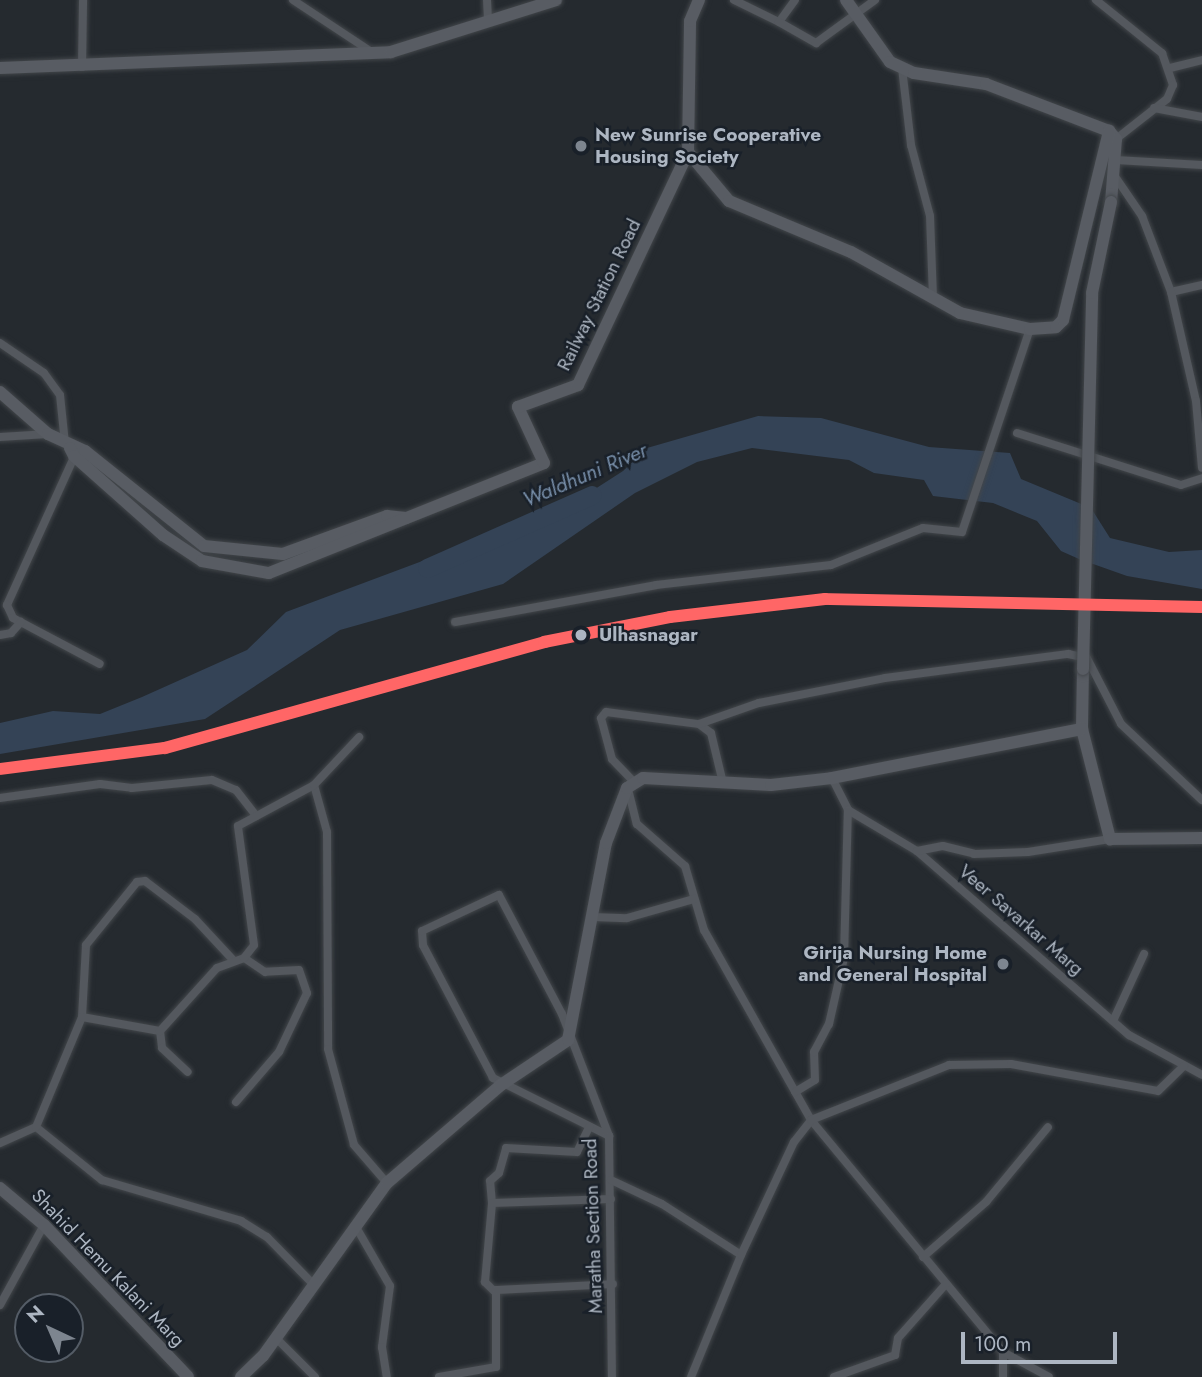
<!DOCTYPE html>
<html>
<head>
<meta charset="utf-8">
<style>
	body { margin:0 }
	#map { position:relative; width:1202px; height:1377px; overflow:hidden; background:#252a2f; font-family:Jost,sans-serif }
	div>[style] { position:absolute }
	.water>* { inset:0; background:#344356 }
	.river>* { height:19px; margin:-9.5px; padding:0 9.5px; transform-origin:9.5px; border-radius:9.5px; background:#344356 }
	.roads { filter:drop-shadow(0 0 2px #42464a) drop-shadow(0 0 2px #42464a) }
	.street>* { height:8px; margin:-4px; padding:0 4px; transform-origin:4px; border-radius:4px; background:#54585e }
	.secondary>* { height:12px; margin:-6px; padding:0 6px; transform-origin:6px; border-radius:6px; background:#585c63 }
	.bridges { filter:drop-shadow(0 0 2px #42464a) drop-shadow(0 0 2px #42464a) }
	.secondary-bridge>* { height:12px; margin:-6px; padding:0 6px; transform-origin:6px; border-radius:6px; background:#585c63 }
	.rail-1>* { height:12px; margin:-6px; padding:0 6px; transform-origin:6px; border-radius:6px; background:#f66 }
	.dots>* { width:19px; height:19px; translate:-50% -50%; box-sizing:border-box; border:4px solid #192029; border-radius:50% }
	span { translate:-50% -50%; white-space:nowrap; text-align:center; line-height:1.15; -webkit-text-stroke:5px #192029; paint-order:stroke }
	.poi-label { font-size:19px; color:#adb6c2; font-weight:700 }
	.left { translate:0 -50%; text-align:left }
	.right { translate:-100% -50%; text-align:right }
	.street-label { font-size:19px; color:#adb6c2 }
	.stop-label { font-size:19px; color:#adb6c2; font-weight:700 }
	.water-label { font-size:21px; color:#778ea9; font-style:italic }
	.north { position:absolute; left:14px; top:1293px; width:70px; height:70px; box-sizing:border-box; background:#192029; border:2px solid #545c66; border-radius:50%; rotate:316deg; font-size:19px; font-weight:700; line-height:28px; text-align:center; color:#adb6c2 }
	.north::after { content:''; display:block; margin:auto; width:24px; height:32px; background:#7d858f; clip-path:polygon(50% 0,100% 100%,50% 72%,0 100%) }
	.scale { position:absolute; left:961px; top:1332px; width:156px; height:32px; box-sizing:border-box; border:4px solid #adb6c2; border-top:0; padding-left:9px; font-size:21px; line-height:24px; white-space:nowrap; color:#adb6c2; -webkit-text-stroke:5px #192029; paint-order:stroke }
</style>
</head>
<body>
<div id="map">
	<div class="water">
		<div style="clip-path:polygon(758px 416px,821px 418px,929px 447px,1010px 453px,1021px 479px,1091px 508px,1110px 538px,1169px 552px,1202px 550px,1202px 589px,1127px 576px,1079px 559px,1061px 551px,1037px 521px,993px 503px,933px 496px,924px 480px,874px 473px,849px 460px,752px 448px,697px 462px,635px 493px,503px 584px,340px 630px,205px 719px,0 754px,0 723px,53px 711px,100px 714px,142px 697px,247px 650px,286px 612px,433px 557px,473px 553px,525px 534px,623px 471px,647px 448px)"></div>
	</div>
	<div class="river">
		<div style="left:427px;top:568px;width:180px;rotate:-23.9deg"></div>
	</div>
	<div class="roads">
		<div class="street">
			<div style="left:293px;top:0;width:92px;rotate:33.5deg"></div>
			<div style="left:487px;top:0;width:21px;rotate:87deg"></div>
			<div style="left:734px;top:0;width:50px;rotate:26.1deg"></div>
			<div style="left:779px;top:22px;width:27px;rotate:-54deg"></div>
			<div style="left:1096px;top:0;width:85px;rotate:38.8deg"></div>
			<div style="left:1162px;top:53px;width:34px;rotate:71deg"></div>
			<div style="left:1173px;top:85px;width:15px;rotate:113deg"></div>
			<div style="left:1167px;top:99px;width:65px;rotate:141.9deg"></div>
			<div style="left:779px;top:22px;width:43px;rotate:29.6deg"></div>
			<div style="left:816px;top:43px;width:73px;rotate:-36.1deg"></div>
			<div style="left:82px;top:67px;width:67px;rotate:-89.1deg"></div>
			<div style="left:902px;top:68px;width:78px;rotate:83.3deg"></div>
			<div style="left:911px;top:145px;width:73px;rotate:75deg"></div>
			<div style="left:930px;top:216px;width:83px;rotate:87.9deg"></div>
			<div style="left:1170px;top:68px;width:33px;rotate:-14deg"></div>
			<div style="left:1154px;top:108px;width:49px;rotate:10.6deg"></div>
			<div style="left:1116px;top:160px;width:86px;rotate:3.3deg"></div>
			<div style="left:1114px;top:175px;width:50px;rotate:55.7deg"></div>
			<div style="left:1142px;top:216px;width:81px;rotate:69.1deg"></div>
			<div style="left:1171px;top:292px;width:32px;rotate:-13deg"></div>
			<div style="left:1171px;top:292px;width:112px;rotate:77.1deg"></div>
			<div style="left:1196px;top:401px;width:67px;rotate:84.9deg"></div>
			<div style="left:0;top:343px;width:53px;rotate:34.3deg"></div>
			<div style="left:44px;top:373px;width:27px;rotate:54deg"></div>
			<div style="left:60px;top:395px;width:48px;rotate:84.1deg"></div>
			<div style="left:1017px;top:433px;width:172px;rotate:17.6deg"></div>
			<div style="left:1181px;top:485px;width:22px;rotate:-18deg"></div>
			<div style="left:0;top:437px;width:48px;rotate:-3.6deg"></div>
			<div style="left:75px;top:455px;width:165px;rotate:114.4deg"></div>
			<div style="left:7px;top:605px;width:14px;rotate:65deg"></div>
			<div style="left:13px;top:618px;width:98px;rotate:27.9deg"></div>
			<div style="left:455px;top:622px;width:204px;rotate:-10.4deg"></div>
			<div style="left:656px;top:585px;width:176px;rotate:-6.5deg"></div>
			<div style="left:831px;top:565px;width:99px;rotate:-21.9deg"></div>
			<div style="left:923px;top:528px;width:39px;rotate:6deg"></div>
			<div style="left:962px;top:532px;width:214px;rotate:-71.5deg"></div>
			<div style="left:0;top:635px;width:11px;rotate:-10deg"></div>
			<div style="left:11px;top:633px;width:15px;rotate:-48deg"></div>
			<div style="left:699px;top:724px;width:15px;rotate:37deg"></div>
			<div style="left:711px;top:733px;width:51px;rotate:76.5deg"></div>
			<div style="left:832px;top:778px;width:36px;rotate:63deg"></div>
			<div style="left:848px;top:810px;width:80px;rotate:30.7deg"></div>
			<div style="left:917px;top:851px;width:281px;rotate:41deg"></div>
			<div style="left:1129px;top:1035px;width:83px;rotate:28.7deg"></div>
			<div style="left:635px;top:783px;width:33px;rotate:-134deg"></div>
			<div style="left:612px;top:759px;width:42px;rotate:-105deg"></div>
			<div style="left:601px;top:718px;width:8px;rotate:-50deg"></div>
			<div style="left:606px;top:712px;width:94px;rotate:7.4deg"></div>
			<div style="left:699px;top:724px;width:64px;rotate:-19.3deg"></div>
			<div style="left:759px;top:703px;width:128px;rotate:-11.2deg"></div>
			<div style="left:885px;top:678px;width:185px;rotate:-7.5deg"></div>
			<div style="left:1068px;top:654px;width:19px;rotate:12deg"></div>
			<div style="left:1087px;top:658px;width:74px;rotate:62.7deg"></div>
			<div style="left:1121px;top:724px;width:111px;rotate:43.2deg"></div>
			<div style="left:314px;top:785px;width:49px;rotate:74.5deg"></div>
			<div style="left:327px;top:832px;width:217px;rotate:89.7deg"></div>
			<div style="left:328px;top:1049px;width:99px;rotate:74.8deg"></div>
			<div style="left:354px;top:1145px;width:50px;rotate:49deg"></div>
			<div style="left:628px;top:789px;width:36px;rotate:76deg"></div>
			<div style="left:637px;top:824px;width:64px;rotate:41.2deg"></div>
			<div style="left:685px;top:866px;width:67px;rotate:73.5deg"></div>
			<div style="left:704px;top:930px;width:218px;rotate:60.6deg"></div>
			<div style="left:811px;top:1120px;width:301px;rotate:50.4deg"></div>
			<div style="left:1003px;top:1352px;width:25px;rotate:90deg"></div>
			<div style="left:0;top:798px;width:101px;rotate:-8deg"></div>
			<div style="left:100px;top:784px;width:32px;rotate:7deg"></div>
			<div style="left:132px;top:788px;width:80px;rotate:-5.7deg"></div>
			<div style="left:212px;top:780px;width:26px;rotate:23deg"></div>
			<div style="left:236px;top:790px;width:33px;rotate:52deg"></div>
			<div style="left:917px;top:851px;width:26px;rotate:-11deg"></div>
			<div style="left:943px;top:846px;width:32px;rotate:14deg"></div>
			<div style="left:974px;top:854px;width:54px;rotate:-2.1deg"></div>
			<div style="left:1028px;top:852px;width:83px;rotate:-9deg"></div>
			<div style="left:592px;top:917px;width:35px;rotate:2deg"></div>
			<div style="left:627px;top:918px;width:70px;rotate:-15.8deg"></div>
			<div style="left:82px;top:1017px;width:72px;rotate:-86.8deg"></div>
			<div style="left:86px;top:945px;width:81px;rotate:-51deg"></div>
			<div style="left:137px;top:882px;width:8px;rotate:-7deg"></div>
			<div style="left:145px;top:881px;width:63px;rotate:37.2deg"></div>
			<div style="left:195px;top:919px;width:57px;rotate:47.1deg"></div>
			<div style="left:1113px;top:1021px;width:74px;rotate:-65.2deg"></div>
			<div style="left:160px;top:1031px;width:17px;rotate:83deg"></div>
			<div style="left:162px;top:1048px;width:35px;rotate:43deg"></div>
			<div style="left:795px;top:1092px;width:23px;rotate:-31deg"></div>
			<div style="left:815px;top:1080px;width:28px;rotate:-92deg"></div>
			<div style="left:814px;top:1052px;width:32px;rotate:-62deg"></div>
			<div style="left:829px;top:1024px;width:68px;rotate:-77.2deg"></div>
			<div style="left:844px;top:958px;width:148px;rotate:-88.5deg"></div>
			<div style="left:236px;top:1102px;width:66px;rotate:-49.3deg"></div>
			<div style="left:279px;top:1052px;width:65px;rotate:-64.6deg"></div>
			<div style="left:307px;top:993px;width:24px;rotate:-109deg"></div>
			<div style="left:299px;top:970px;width:34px;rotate:177deg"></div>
			<div style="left:265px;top:972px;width:25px;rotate:-146deg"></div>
			<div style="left:36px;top:1127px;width:85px;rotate:38.8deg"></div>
			<div style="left:102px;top:1180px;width:145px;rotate:16.4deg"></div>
			<div style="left:241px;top:1221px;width:31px;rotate:32deg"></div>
			<div style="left:267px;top:1237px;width:67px;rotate:45.6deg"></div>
			<div style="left:609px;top:1136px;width:130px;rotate:-153.4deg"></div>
			<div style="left:493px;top:1078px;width:150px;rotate:-117.8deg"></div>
			<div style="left:423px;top:945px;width:14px;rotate:-94deg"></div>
			<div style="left:422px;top:931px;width:85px;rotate:-25.1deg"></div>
			<div style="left:499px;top:895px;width:135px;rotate:62.1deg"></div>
			<div style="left:562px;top:1014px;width:131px;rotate:68.9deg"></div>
			<div style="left:609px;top:1136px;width:241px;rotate:89.3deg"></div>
			<div style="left:0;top:1143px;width:39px;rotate:-24deg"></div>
			<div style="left:36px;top:1127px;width:119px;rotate:-67.3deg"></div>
			<div style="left:82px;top:1017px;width:79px;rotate:10.2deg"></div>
			<div style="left:160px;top:1031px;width:85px;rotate:-47.9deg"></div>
			<div style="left:217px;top:968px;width:29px;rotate:-20deg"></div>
			<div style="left:244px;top:958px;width:16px;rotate:-52deg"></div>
			<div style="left:254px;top:945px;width:120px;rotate:-97.7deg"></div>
			<div style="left:238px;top:826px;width:86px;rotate:-28.3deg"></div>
			<div style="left:314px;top:785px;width:66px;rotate:-46.8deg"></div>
			<div style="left:611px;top:1180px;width:56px;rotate:25.2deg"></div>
			<div style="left:662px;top:1204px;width:94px;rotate:32.8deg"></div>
			<div style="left:492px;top:1203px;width:22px;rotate:-95deg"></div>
			<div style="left:490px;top:1181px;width:12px;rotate:-42deg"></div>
			<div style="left:499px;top:1173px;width:26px;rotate:-74deg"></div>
			<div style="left:506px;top:1148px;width:71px;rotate:3.2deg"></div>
			<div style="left:577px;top:1152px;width:28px;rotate:-64deg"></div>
			<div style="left:356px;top:1227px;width:68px;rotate:60deg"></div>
			<div style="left:390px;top:1286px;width:62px;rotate:97.5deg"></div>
			<div style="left:382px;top:1347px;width:30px;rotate:81deg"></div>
			<div style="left:923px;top:1257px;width:84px;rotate:-41.1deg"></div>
			<div style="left:986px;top:1202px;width:97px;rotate:-50.4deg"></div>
			<div style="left:494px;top:1291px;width:13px;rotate:-135deg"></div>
			<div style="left:485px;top:1282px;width:79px;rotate:-84.9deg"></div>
			<div style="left:492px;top:1203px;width:119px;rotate:-1.9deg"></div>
			<div style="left:0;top:1305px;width:91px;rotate:-61.2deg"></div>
			<div style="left:276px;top:1338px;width:55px;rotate:45deg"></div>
			<div style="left:1003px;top:1352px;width:52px;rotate:28.5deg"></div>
			<div style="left:439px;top:1377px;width:58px;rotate:-10deg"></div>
			<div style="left:496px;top:1367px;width:77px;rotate:-90deg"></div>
			<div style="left:496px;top:1290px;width:117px;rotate:-2.9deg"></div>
			<div style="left:691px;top:1377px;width:132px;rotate:-67.7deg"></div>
			<div style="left:741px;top:1255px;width:125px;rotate:-64.9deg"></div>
			<div style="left:794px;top:1142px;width:28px;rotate:-52deg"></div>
			<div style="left:811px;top:1120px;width:149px;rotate:-21.7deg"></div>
			<div style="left:949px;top:1065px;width:62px;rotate:-0.9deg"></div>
			<div style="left:1011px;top:1064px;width:149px;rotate:10.4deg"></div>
			<div style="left:1158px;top:1091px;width:36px;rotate:-44deg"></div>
			<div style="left:834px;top:1377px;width:65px;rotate:-19.8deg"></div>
			<div style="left:895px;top:1355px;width:17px;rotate:-80deg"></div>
			<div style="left:898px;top:1338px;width:72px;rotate:-48.4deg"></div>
		</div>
		<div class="secondary">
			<div style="left:846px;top:0;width:76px;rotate:54.6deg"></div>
			<div style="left:890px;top:62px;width:26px;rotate:25deg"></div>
			<div style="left:914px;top:73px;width:73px;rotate:8.7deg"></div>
			<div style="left:986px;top:84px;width:132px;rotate:20.9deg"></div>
			<div style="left:1109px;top:131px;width:11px;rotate:49deg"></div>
			<div style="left:1116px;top:139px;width:63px;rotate:94.5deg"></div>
			<div style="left:0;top:68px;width:391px;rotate:-2.3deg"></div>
			<div style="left:391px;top:52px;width:173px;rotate:-17.5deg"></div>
			<div style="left:688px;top:152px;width:64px;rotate:50.1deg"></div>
			<div style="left:729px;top:201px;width:132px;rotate:22.7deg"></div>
			<div style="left:851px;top:252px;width:125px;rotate:29.2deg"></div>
			<div style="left:960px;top:313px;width:72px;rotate:12.9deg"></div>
			<div style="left:1030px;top:329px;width:26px;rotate:-4deg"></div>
			<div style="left:1056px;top:327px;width:10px;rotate:-45deg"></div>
			<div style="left:1063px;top:320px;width:195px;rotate:-76.3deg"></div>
			<div style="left:0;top:392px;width:64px;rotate:41.2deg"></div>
			<div style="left:48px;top:434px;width:41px;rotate:24.7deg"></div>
			<div style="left:85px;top:451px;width:152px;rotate:38.6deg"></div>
			<div style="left:204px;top:546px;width:79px;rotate:5.8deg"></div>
			<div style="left:283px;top:554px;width:111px;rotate:-20.1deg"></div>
			<div style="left:387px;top:516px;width:19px;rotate:6deg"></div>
			<div style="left:70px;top:448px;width:9px;rotate:63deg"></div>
			<div style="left:74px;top:456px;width:119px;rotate:41.6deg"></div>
			<div style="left:163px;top:535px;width:47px;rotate:33.7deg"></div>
			<div style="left:202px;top:561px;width:68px;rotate:10.2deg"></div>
			<div style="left:269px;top:573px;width:296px;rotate:-21.8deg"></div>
			<div style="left:544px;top:463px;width:62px;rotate:-114.9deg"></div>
			<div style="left:518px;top:407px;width:64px;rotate:-20.1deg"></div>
			<div style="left:578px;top:385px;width:258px;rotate:-64.7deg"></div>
			<div style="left:688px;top:152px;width:131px;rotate:-89.1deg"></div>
			<div style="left:690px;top:21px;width:23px;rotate:-67deg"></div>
			<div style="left:1083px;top:669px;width:60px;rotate:91deg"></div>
			<div style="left:1082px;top:729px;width:114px;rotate:75.7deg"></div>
			<div style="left:1110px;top:839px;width:92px;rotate:-0.6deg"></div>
			<div style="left:0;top:1188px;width:57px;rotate:40.1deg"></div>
			<div style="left:44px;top:1225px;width:209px;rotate:46.5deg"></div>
			<div style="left:241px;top:1377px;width:30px;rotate:-44deg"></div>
			<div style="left:263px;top:1356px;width:213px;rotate:-54.4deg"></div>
			<div style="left:387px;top:1183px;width:150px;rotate:-40.7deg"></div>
			<div style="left:501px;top:1085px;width:81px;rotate:-33.9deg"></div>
			<div style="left:568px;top:1040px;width:201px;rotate:-79.1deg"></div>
			<div style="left:606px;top:843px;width:59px;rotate:-69.1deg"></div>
			<div style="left:627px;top:788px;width:19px;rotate:-32deg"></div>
			<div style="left:643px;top:778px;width:128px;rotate:3.1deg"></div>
			<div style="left:771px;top:785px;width:61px;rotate:-6.5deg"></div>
			<div style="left:832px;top:778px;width:255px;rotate:-11.1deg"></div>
		</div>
	</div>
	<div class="bridges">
		<div class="secondary-bridge">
			<div style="left:1083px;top:669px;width:376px;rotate:-88.6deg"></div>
			<div style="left:1092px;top:293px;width:93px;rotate:-78.2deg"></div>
		</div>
	</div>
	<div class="rail-1">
		<div style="left:0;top:769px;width:166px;rotate:-7.3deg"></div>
		<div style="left:165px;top:748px;width:394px;rotate:-15.6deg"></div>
		<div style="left:544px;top:642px;width:128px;rotate:-11.2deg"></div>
		<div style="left:670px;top:617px;width:156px;rotate:-6.6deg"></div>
		<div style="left:825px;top:599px;width:377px;rotate:1.2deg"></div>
	</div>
	<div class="dots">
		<div style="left:581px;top:146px;background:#7d858f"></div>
		<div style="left:581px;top:635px;background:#adb6c2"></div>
		<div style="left:1003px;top:964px;background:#7d858f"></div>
	</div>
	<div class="poi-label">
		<span class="left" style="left:595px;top:146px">New Sunrise Cooperative<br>Housing Society</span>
		<span class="right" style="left:987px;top:964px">Girija Nursing Home<br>and General Hospital</span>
	</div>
	<div class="street-label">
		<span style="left:599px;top:295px;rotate:-64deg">Railway Station Road</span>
		<span style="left:1021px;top:920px;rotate:41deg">Veer Savarkar Marg</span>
		<span style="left:593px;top:1226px;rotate:-92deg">Maratha Section Road</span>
		<span style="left:108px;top:1268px;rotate:46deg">Shahid Hemu Kalani Marg</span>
	</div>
	<div class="stop-label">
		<span class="left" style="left:599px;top:635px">Ulhasnagar</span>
	</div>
	<div class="water-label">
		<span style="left:585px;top:475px;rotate:-23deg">Waldhuni River</span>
	</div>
	<div class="north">N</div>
	<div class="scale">100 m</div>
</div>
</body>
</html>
